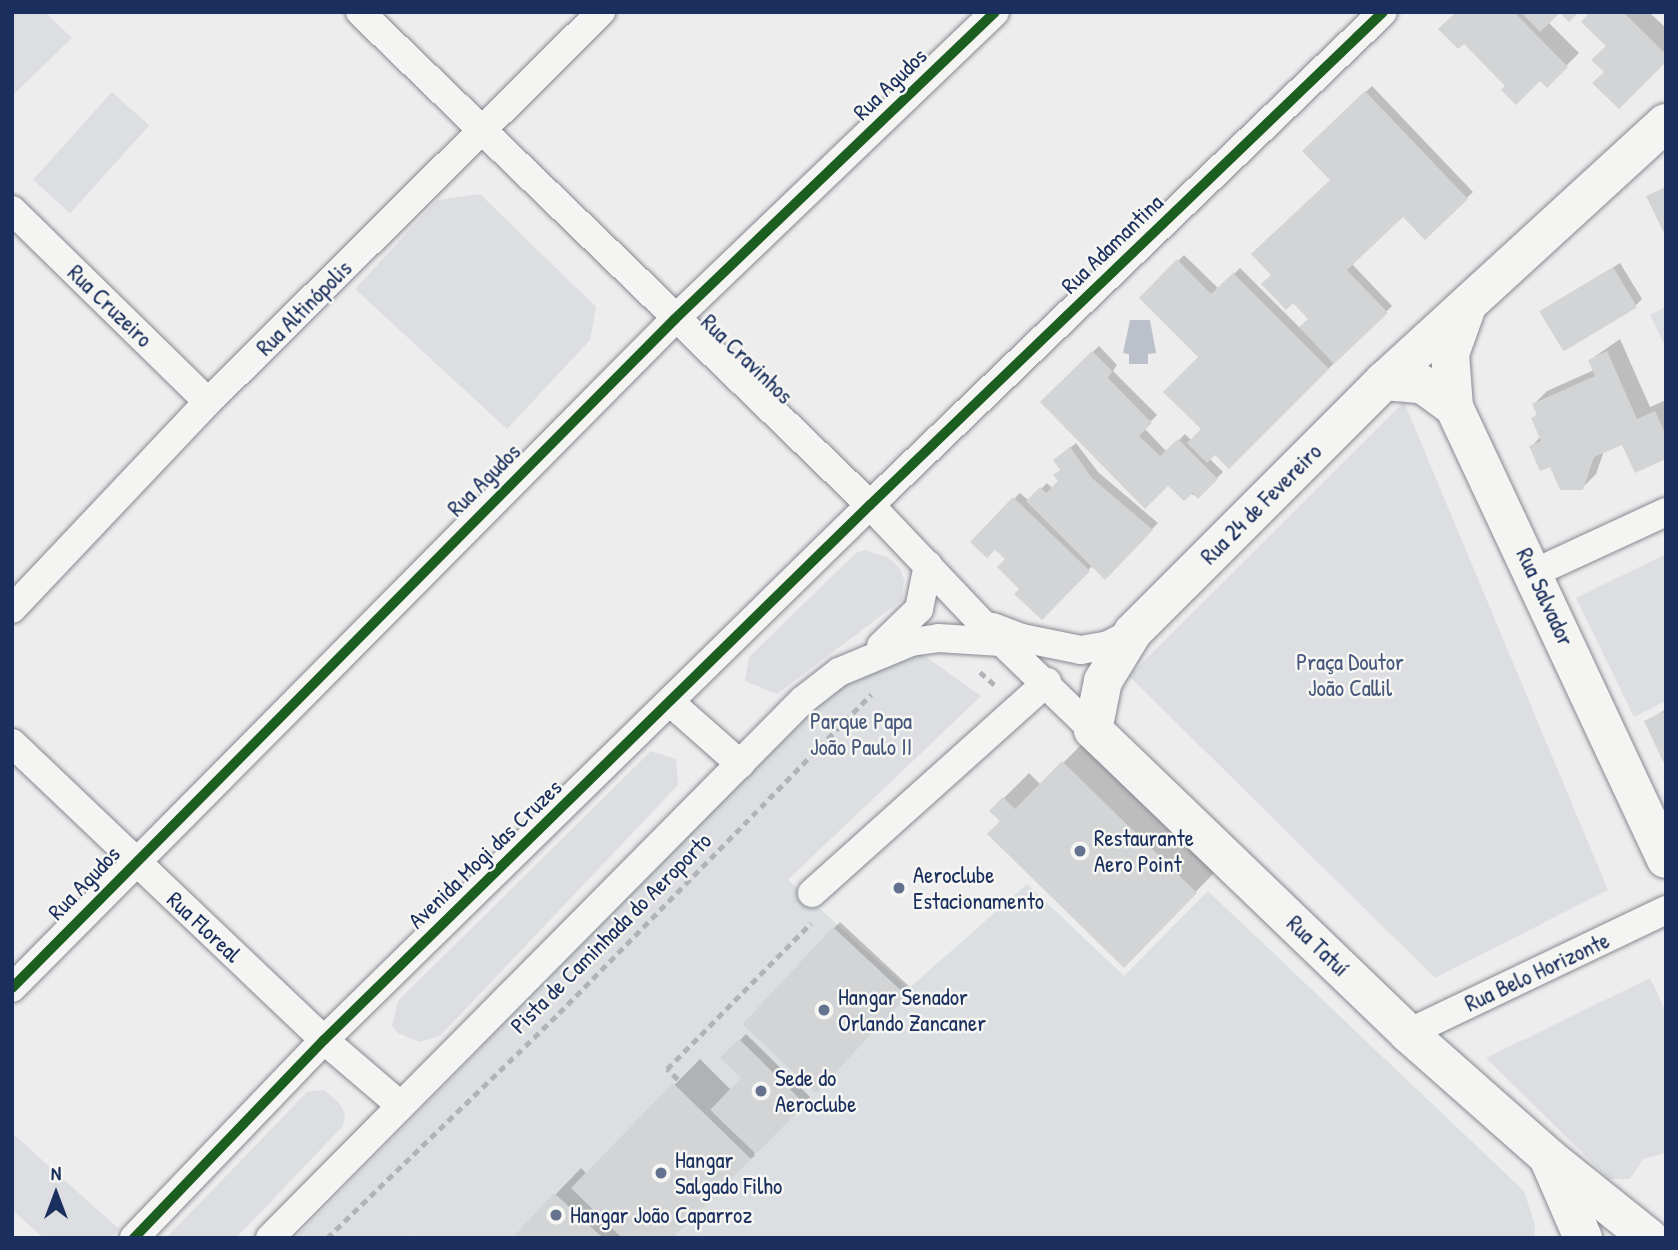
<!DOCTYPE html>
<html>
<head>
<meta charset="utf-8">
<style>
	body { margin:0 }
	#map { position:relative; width:1678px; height:1250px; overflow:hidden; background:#ededed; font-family:"Patrick Hand",sans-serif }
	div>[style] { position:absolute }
	.built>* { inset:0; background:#dcdfe1 }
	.green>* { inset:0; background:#dcdee1; transform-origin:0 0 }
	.water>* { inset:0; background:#bbc0cb }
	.shadow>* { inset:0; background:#0003; transform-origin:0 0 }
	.building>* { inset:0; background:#d3d4d6; transform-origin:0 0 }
	.path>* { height:4.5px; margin-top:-2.25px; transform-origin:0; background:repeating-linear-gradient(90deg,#b1b3b8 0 7px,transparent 0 12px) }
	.roads { filter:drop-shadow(0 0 2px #868992) drop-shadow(0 0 2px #868992) }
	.minor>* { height:28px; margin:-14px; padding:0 14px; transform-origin:14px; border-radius:14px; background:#f4f4f2 }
	.secondary>* { height:38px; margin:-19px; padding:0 19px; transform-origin:19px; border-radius:19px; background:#f4f4f2 }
	.cycleway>* { height:10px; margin:-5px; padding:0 5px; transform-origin:5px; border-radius:5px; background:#1b5e20 }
	.dots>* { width:19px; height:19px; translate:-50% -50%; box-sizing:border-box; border:4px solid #f6f6f2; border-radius:50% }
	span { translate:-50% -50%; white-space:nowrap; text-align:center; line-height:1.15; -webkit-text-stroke:5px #f6f6f2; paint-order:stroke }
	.street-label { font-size:23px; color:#1b2f5e }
	.park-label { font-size:23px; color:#48587c }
	.poi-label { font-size:23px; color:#1b2f5e }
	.left { translate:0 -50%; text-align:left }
	.frame { position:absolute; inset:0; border:14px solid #1b2f5e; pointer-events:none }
	.north { position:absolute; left:21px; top:1159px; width:70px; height:70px; -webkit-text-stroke:5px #f6f6f2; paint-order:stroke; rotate:0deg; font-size:19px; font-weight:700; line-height:28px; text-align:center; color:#1b2f5e }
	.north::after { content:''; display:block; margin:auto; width:24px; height:32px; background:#1b2f5e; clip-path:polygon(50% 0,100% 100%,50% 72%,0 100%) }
</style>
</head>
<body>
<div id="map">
	<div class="built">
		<div style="clip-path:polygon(786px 878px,908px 989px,1027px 884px,1124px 976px,1208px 891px,1524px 1191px,1535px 1225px,1534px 1238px,412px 1238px)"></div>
	</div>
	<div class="green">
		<div style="clip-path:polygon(12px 12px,45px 12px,72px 38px,12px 96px)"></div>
		<div style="left:112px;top:92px;width:50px;height:118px;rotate:42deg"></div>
		<div style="clip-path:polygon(480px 194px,596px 307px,590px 340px,507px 429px,355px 289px,437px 200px)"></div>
		<div style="clip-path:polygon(1666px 307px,1666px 348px,1650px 315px)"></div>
		<div style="clip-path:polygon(1404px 402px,1608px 890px,1435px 978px,1129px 676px)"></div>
		<div style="clip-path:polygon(865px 550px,889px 558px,900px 568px,904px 580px,902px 600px,777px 694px,745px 681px,749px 657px,856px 553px)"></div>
		<div style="clip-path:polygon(1666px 554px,1666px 701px,1634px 717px,1576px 598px)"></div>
		<div style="clip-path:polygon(922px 654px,981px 696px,412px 1238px,295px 1238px,827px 694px,870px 667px)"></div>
		<div style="clip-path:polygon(651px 751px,676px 759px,678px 785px,440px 1036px,419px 1042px,398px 1033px,392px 1026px,398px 1001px)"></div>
		<div style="clip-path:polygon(1233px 921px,1317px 1001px,1306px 1013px,1417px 1123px,1432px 1111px,1501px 1179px,1523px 1205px,1529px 1238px,999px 1238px,1170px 1057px,1134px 1023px)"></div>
		<div style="clip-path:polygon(1650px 978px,1666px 1012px,1666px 1153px,1643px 1159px,1630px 1179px,1609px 1179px,1486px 1058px)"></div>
		<div style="clip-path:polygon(324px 1090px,340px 1104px,345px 1114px,343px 1126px,236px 1238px,166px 1238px,307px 1092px)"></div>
		<div style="clip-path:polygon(12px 1133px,119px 1229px,111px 1238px,44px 1238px,12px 1210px)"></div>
	</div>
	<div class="water">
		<div style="clip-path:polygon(1130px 320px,1150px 320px,1156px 353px,1148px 354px,1148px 364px,1129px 364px,1129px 354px,1123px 353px)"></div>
	</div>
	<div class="shadow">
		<div style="clip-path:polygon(1458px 12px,1558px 12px,1548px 22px,1579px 53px,1547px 85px,1540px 78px,1508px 86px)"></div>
		<div style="clip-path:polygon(1592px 12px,1649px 12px,1666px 28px,1666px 60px,1606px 71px,1608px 46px)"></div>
		<div style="clip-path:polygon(1372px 86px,1473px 192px,1425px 237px,1403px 215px,1351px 263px,1392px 306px,1229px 467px,1215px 453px,1209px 458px,1223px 472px,1198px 497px,1168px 483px,1042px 402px,1099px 346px,1117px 365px,1113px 371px,1157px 415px,1144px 428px,1167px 452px,1185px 434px,1192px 441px,1203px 429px,1201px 357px,1141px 298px,1184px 255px,1219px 289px,1240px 268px,1300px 328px,1310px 318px,1273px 275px,1333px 180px,1304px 151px)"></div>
		<div style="clip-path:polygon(1620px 263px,1642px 299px,1636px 305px,1542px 313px)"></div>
		<div style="clip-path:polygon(1620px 339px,1650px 407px,1666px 400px,1666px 457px,1623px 443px,1604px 451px,1596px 474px,1582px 488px,1531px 447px,1541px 436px,1533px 418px,1538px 413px,1534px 404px,1547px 391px,1594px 370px,1590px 360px)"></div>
		<div style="clip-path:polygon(1076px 443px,1098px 472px,1158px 523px,1105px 577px,1093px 565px,1042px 618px,1007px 559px,995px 547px,972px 542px,1020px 493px,1029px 501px,1047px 483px,1053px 489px,1061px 481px,1062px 454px)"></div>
		<div style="clip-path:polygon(1666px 709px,1666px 764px,1646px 722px)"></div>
		<div style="clip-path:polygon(1089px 737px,1221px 866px,1124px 965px,991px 811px,1029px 773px,1041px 785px)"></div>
		<div style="left:840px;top:922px;width:98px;height:140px;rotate:43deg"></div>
		<div style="clip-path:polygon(746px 1034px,810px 1097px,671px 1238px,514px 1238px,581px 1168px,587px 1174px,700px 1059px,732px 1091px,744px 1078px,723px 1058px)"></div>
	</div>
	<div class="building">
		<div style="clip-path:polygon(1456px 12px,1514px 12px,1568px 67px,1547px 88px,1540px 81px,1516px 105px,1501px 90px,1505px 86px,1464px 44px,1458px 49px,1438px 29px)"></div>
		<div style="clip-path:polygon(1521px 12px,1579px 12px,1569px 22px,1560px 13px,1540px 32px)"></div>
		<div style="clip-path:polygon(1590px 12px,1623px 12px,1666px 54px,1666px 62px,1619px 109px,1592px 83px,1604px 72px,1591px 60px,1606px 46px,1581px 22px)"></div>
		<div style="clip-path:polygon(1365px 91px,1468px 199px,1425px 240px,1403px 217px,1347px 270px,1388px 313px,1334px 364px,1299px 327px,1308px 319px,1293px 303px,1286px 310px,1261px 284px,1271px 275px,1251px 254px,1330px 180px,1302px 151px)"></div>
		<div style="clip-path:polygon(1666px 187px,1666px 237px,1646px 196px)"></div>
		<div style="clip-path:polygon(1177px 259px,1211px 294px,1233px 273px,1329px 369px,1229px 469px,1215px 455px,1207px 463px,1187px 443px,1201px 429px,1163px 392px,1198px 357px,1139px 298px)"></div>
		<div style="left:1613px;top:267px;width:47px;height:86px;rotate:59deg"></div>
		<div style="clip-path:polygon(1092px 351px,1112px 371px,1108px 378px,1152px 423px,1139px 436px,1160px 456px,1178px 439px,1218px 479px,1198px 499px,1193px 493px,1184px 501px,1168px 486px,1145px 509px,1040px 402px)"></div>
		<div style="clip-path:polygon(1607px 351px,1637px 419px,1655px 411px,1666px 435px,1666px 459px,1635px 473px,1622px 445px,1594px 457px,1583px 490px,1560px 490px,1550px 467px,1540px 471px,1529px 446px,1541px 441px,1531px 418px,1537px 415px,1532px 404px,1595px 376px,1588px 360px)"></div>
		<div style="clip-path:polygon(1070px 447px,1092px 478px,1153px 530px,1105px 580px,1026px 501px,1040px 487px,1046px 493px,1058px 481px,1053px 475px,1060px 470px,1053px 460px)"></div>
		<div style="clip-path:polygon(1013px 497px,1090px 571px,1042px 620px,1014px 594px,1019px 589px,997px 567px,1005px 559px,995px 550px,987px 558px,970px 542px)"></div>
		<div style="clip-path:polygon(1663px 712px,1666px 718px,1666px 768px,1644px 721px)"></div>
		<div style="clip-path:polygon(1062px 761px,1197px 893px,1124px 968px,987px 834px,1000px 821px,989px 811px,1003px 797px,1015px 809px)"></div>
		<div style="left:833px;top:927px;width:101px;height:133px;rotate:43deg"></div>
		<div style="clip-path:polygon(739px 1039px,805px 1104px,756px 1154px,710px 1110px,741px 1078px,720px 1058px)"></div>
		<div style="clip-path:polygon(673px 1083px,751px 1159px,673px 1238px,622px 1238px,571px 1188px)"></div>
		<div style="clip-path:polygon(554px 1193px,603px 1238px,512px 1238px)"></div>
	</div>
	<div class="path">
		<div style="left:980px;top:672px;width:23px;rotate:41deg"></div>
		<div style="left:753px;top:1157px;width:123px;rotate:-134.3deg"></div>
		<div style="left:667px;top:1069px;width:205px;rotate:-45.4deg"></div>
		<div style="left:327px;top:1238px;width:323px;rotate:-44.1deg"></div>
		<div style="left:559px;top:1013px;width:446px;rotate:-45.6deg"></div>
	</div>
	<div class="roads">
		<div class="minor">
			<div style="left:360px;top:12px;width:709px;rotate:44.03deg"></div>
			<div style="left:870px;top:505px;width:161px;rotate:46.5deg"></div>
			<div style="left:981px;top:622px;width:156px;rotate:44deg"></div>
			<div style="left:12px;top:210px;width:274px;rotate:44.4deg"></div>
			<div style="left:1534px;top:573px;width:145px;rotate:-24.8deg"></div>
			<div style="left:12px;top:609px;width:285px;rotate:-46.6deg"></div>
			<div style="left:208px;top:402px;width:554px;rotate:-44.78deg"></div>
			<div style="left:993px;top:627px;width:31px;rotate:21deg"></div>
			<div style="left:1022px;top:638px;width:60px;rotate:11.5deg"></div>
			<div style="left:1081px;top:650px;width:27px;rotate:-10deg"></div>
			<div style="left:1108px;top:645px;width:28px;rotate:-27deg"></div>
			<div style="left:881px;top:646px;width:53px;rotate:-44.2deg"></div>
			<div style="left:919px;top:609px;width:45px;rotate:-78.4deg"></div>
			<div style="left:670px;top:702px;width:94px;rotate:41.5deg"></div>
			<div style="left:12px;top:743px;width:431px;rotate:43.6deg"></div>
			<div style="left:324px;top:1040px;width:101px;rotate:40.6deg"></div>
			<div style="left:812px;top:893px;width:316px;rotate:-41.9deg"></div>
			<div style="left:12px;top:988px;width:942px;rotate:-45.26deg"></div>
			<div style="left:675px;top:319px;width:443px;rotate:-43.8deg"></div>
			<div style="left:1408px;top:1033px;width:286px;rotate:-25.5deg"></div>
			<div style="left:134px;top:1238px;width:274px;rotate:-46.2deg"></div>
			<div style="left:324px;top:1040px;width:764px;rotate:-44.42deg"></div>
			<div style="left:870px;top:505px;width:711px;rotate:-43.86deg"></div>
			<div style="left:270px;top:1238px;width:757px;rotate:-45.27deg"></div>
			<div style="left:803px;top:700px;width:46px;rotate:-37.9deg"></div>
			<div style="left:839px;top:672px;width:78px;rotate:-22.6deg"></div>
			<div style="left:911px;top:642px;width:27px;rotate:-8deg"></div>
			<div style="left:938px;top:638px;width:63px;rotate:3.6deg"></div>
		</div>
		<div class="secondary">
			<div style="left:1384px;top:381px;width:38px;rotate:5deg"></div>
			<div style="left:1422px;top:384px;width:39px;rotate:36deg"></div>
			<div style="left:1454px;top:407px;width:499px;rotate:64.9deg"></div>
			<div style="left:1454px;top:407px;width:53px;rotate:-94.3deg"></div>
			<div style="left:1450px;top:354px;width:48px;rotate:-70.4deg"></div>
			<div style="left:1550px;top:1162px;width:83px;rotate:66.5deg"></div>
			<div style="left:1649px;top:1238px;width:129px;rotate:-141.3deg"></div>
			<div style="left:1548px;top:1157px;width:187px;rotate:-138.5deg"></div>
			<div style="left:1408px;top:1033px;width:437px;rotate:-136.1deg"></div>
			<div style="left:1093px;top:730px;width:50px;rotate:-78.5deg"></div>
			<div style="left:1103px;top:681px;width:57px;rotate:-58.5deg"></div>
			<div style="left:1133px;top:632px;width:355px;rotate:-45deg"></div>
			<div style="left:1384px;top:381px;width:382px;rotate:-42.5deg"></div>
		</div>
	</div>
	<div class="cycleway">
		<div style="left:12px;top:988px;width:942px;rotate:-45.26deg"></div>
		<div style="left:675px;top:319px;width:443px;rotate:-43.8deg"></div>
		<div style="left:134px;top:1238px;width:274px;rotate:-46.2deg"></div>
		<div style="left:324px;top:1040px;width:764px;rotate:-44.42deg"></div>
		<div style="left:870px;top:505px;width:711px;rotate:-43.86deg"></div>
	</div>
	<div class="dots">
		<div style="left:1080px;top:851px;background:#647290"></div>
		<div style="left:899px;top:888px;background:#647290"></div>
		<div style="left:824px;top:1010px;background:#647290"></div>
		<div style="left:761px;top:1091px;background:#647290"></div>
		<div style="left:661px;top:1173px;background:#647290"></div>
		<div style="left:556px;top:1215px;background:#647290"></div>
	</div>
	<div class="street-label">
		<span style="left:890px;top:84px;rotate:-44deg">Rua Agudos</span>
		<span style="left:1112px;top:244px;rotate:-44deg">Rua Adamantina</span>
		<span style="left:110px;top:306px;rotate:44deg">Rua Cruzeiro</span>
		<span style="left:304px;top:308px;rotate:-45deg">Rua Altinópolis</span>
		<span style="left:747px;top:359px;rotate:44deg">Rua Cravinhos</span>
		<span style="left:484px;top:480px;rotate:-45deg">Rua Agudos</span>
		<span style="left:1261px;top:504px;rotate:-45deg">Rua 24 de Fevereiro</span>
		<span style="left:1545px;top:597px;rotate:65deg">Rua Salvador</span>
		<span style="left:485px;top:854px;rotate:-44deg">Avenida Mogi das Cruzes</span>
		<span style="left:84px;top:883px;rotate:-46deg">Rua Agudos</span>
		<span style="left:204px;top:927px;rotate:43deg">Rua Floreal</span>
		<span style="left:611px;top:933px;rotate:-45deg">Pista de Caminhada do Aeroporto</span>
		<span style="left:1318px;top:946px;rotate:44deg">Rua Tatuí</span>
		<span style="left:1537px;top:972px;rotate:-25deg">Rua Belo Horizonte</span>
	</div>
	<div class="park-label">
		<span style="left:1350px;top:675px">Praça Doutor<br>João Callil</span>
		<span style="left:861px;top:734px">Parque Papa<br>João Paulo II</span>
	</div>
	<div class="poi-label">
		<span class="left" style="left:1094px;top:851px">Restaurante<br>Aero Point</span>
		<span class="left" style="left:913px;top:888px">Aeroclube<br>Estacionamento</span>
		<span class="left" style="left:838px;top:1010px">Hangar Senador<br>Orlando Zancaner</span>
		<span class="left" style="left:775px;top:1091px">Sede do<br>Aeroclube</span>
		<span class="left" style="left:675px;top:1173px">Hangar<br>Salgado Filho</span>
		<span class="left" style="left:570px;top:1215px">Hangar João Caparroz</span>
	</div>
	<div class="frame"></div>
	<div class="north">N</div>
</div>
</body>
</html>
